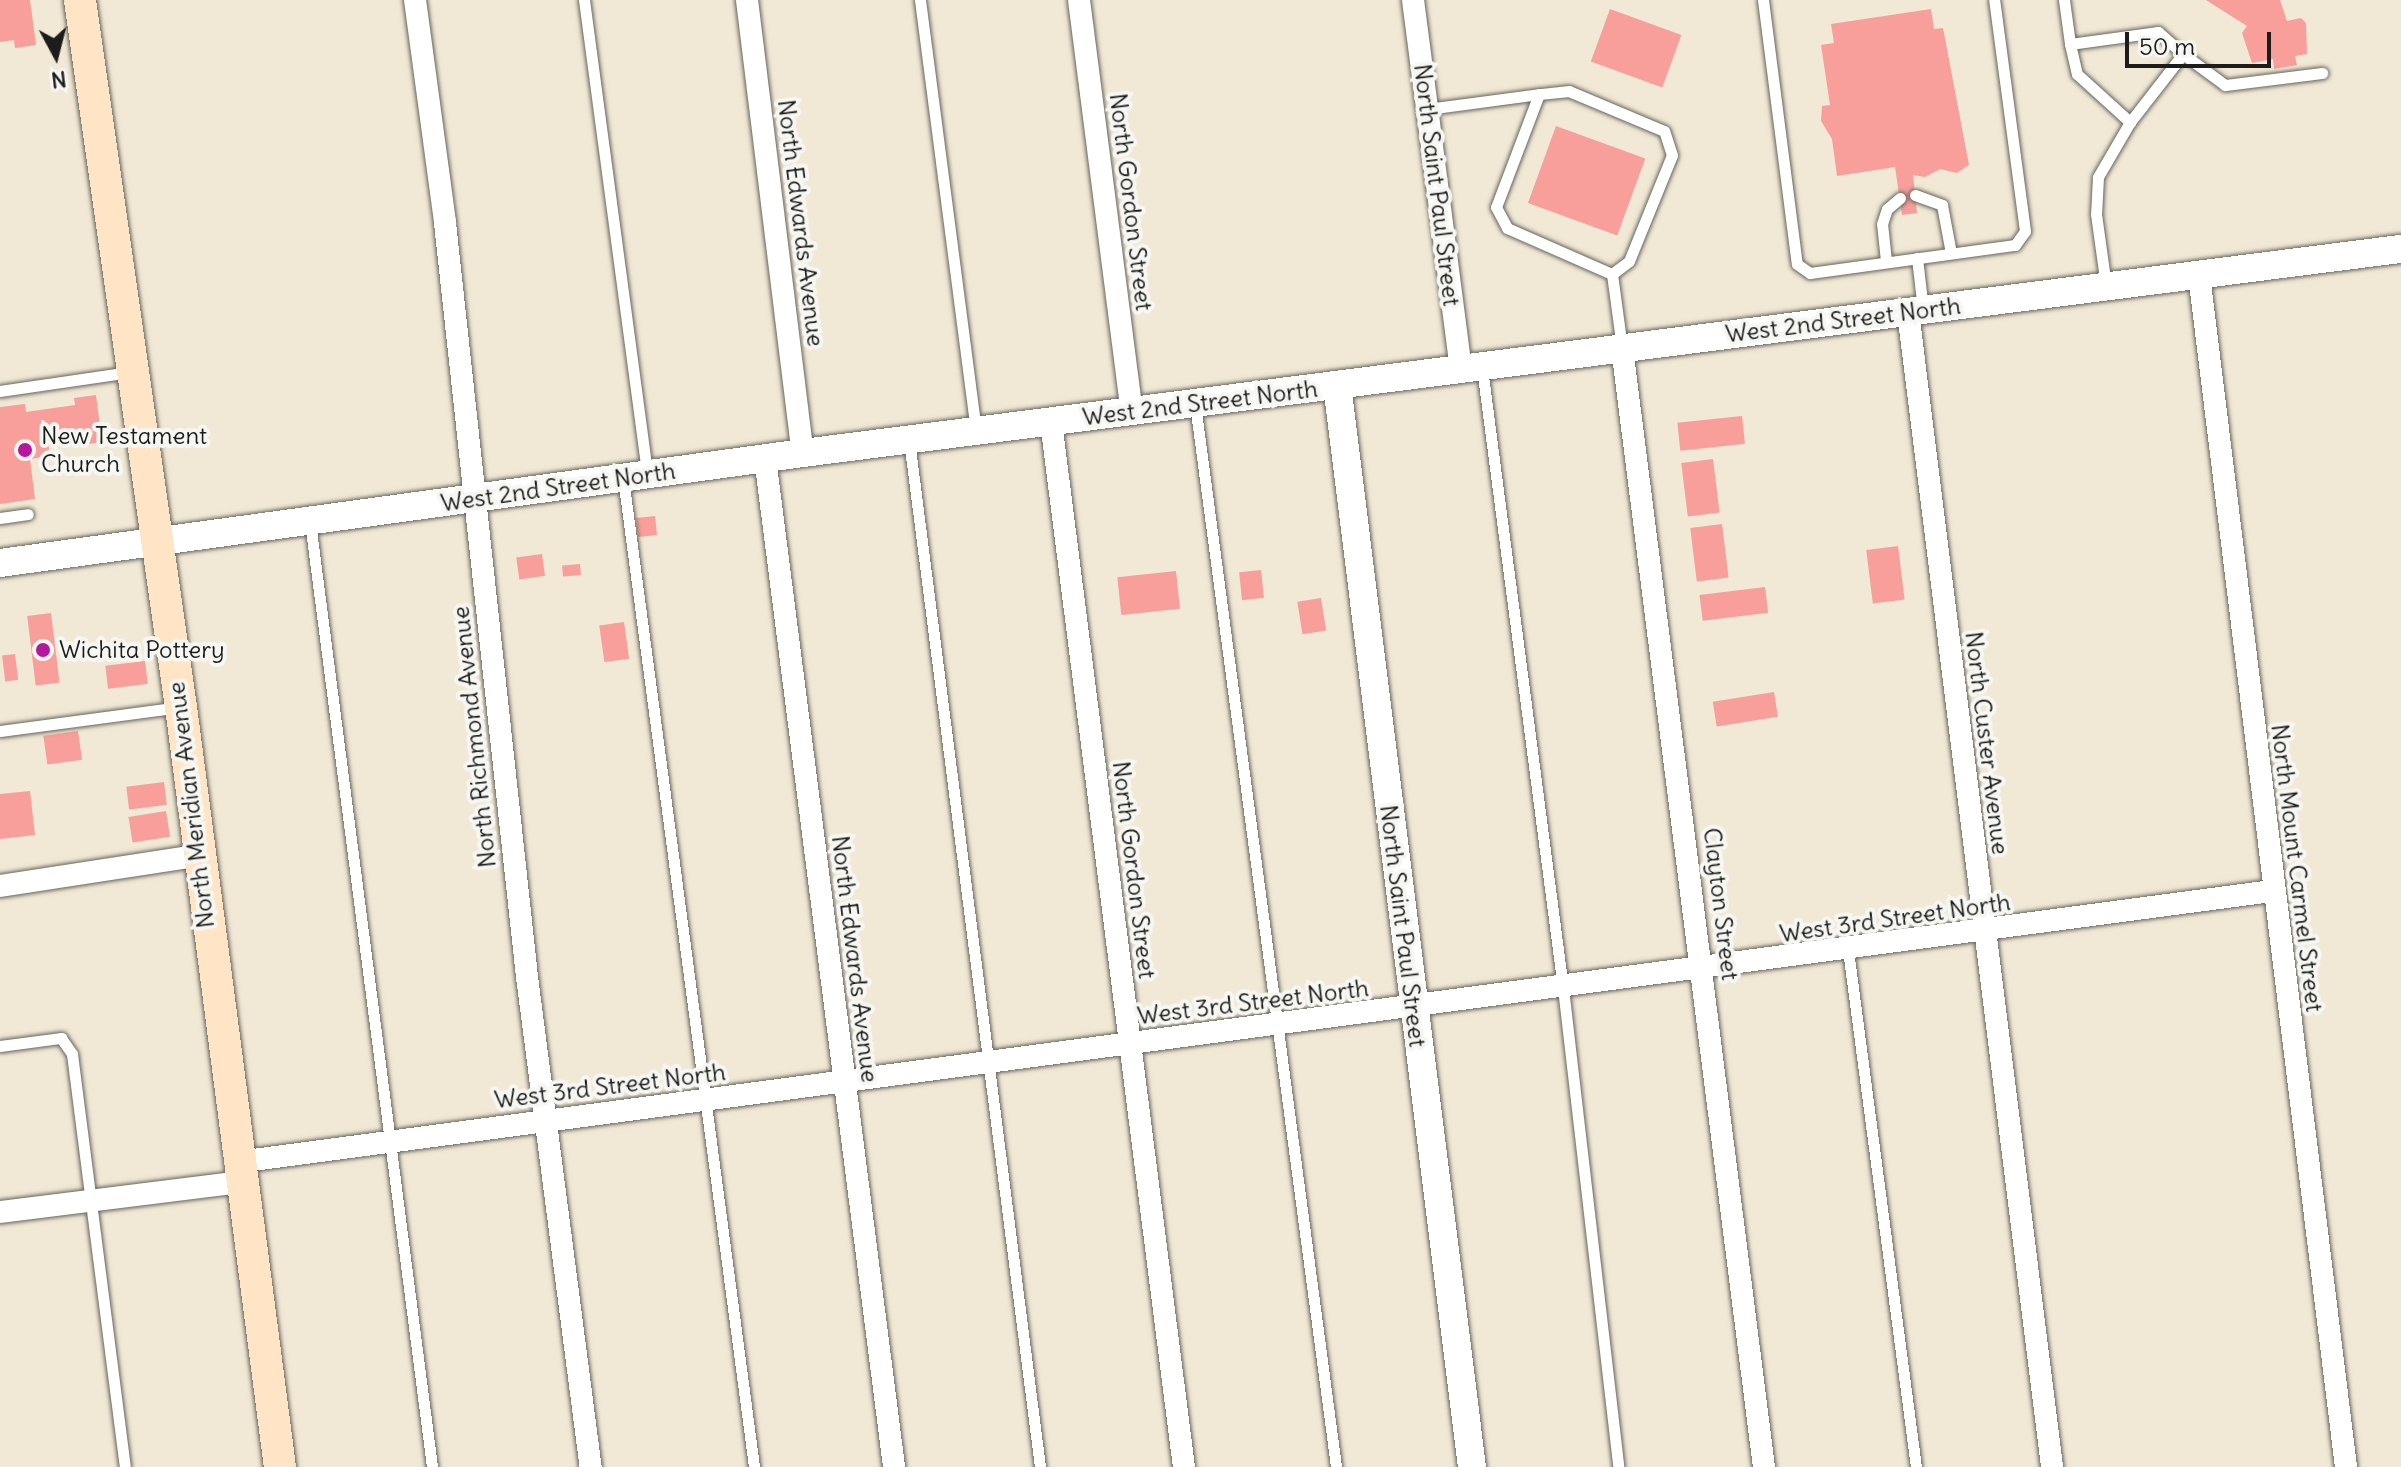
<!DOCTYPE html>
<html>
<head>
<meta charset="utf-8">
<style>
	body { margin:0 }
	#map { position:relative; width:2401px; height:1467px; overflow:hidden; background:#f1e9d5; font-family:Delius,sans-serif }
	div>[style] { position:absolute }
	.building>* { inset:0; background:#f89e9b; transform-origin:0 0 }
	.roads { filter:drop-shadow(0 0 2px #67645d) drop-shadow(0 0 2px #67645d) }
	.service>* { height:11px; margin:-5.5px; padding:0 5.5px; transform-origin:5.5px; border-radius:5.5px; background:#fff }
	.minor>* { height:22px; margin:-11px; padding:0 11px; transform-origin:11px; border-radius:11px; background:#fff }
	.tertiary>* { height:28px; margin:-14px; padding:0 14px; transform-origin:14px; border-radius:14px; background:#fff }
	.secondary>* { height:32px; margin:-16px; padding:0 16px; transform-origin:16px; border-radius:16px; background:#ffe4c6 }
	.dots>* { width:22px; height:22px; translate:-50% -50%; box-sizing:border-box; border:4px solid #f6f6f2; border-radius:50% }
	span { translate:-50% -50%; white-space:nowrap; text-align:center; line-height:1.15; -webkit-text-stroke:8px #f6f6f2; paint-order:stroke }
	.street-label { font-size:24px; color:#1c1c1c }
	.poi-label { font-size:24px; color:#1c1c1c }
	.left { translate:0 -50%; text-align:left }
	.north { position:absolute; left:16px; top:16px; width:80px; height:80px; -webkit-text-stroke:6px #f6f6f2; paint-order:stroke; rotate:173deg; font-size:22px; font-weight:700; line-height:32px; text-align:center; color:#1c1c1c }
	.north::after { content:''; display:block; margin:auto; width:28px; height:36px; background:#1c1c1c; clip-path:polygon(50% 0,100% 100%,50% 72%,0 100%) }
	.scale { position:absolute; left:2125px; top:32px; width:146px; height:36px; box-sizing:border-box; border:4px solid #1c1c1c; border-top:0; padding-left:10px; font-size:24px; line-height:28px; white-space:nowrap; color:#1c1c1c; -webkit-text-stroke:6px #f6f6f2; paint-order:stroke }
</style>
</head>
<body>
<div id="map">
	<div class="building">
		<div style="clip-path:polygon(0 0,30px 0,36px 45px,15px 48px,14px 40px,0 42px)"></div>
		<div style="clip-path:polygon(2206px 0,2280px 0,2287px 21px,2301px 18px,2306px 23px,2307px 54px,2295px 56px,2297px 65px,2274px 69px,2273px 59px,2252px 63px,2242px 33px,2247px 26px)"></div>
		<div style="left:1610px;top:9px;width:76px;height:56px;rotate:20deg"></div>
		<div style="clip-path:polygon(1931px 9px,1934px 29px,1943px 28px,1969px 165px,1957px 173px,1940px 169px,1925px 177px,1913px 175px,1917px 213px,1902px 215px,1895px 167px,1837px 176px,1832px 139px,1821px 121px,1822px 106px,1830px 105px,1821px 45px,1834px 43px,1831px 24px)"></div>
		<div style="left:1556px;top:126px;width:95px;height:82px;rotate:20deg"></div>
		<div style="clip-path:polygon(96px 395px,102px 442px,81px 445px,80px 437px,48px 442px,50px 456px,30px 459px,35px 499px,0 504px,0 407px,25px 404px,26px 412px,75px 405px,74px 398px)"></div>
		<div style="left:1742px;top:416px;width:28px;height:65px;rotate:84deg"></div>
		<div style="left:1713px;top:459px;width:54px;height:32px;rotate:83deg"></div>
		<div style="left:655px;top:516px;width:19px;height:19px;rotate:84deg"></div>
		<div style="left:1722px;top:524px;width:54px;height:32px;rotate:83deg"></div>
		<div style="left:1898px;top:546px;width:54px;height:32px;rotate:83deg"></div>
		<div style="left:542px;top:554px;width:22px;height:26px;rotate:82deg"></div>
		<div style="left:580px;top:564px;width:11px;height:18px;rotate:85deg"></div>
		<div style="left:1261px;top:570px;width:28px;height:22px;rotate:84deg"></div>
		<div style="left:1176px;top:571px;width:38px;height:59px;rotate:84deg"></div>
		<div style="left:1765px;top:587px;width:26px;height:66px;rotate:83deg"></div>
		<div style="left:1321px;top:598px;width:33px;height:24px;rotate:81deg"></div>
		<div style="left:51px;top:613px;width:70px;height:24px;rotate:83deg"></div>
		<div style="left:624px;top:622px;width:37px;height:25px;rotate:82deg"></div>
		<div style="left:15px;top:654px;width:26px;height:13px;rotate:83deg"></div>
		<div style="left:145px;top:661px;width:23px;height:40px;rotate:83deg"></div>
		<div style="left:1774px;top:692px;width:25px;height:62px;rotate:81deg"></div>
		<div style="left:78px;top:731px;width:29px;height:35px;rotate:82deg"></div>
		<div style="left:164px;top:782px;width:23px;height:38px;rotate:83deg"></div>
		<div style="clip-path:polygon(30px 791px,35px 835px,0 839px,0 794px)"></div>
		<div style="left:166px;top:811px;width:26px;height:38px;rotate:81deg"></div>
	</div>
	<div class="roads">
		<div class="service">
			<div style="left:584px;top:0;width:478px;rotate:82.4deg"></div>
			<div style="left:920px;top:0;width:435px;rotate:82.6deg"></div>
			<div style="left:1763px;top:0;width:266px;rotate:82.7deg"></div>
			<div style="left:1797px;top:264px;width:16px;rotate:35deg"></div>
			<div style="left:1810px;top:273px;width:207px;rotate:-7.8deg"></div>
			<div style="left:2015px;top:245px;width:17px;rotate:-54deg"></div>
			<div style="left:2025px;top:231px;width:233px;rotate:-97.6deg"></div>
			<div style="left:2064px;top:0;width:44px;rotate:82.2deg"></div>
			<div style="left:2070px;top:44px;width:89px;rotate:-7.8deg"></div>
			<div style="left:2158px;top:32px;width:33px;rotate:41deg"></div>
			<div style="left:2183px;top:54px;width:86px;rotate:127.9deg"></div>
			<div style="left:2130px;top:122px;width:64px;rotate:120.2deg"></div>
			<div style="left:2098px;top:177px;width:37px;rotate:93deg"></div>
			<div style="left:2096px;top:214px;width:73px;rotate:82.1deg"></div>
			<div style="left:2070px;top:44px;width:31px;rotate:77deg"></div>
			<div style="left:2077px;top:74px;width:72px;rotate:42.2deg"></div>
			<div style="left:2183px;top:54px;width:52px;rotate:36.4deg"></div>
			<div style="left:2225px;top:85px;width:98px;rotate:-7.1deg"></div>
			<div style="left:1427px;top:109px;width:113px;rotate:-7.6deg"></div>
			<div style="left:1915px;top:195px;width:29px;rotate:20deg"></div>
			<div style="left:1942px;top:205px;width:49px;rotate:79.4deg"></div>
			<div style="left:1917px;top:258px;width:52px;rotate:83.4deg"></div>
			<div style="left:1886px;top:261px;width:37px;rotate:-96deg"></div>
			<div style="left:1882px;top:224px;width:16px;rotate:-72deg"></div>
			<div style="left:1887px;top:209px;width:17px;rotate:-40deg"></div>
			<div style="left:1612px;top:274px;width:21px;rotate:-37deg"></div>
			<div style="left:1629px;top:261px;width:114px;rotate:-67.9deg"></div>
			<div style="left:1672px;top:155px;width:25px;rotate:-108deg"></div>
			<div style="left:1664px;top:131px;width:103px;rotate:-157.2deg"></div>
			<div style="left:1569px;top:91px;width:30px;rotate:174deg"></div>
			<div style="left:1539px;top:94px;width:121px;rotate:110.8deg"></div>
			<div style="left:1496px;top:207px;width:24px;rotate:62deg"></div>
			<div style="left:1507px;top:228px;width:115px;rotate:23.7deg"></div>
			<div style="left:1612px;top:274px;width:75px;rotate:82.3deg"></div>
			<div style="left:1482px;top:368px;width:625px;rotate:82.56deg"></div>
			<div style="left:1563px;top:988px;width:482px;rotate:83.4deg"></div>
			<div style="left:0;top:391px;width:131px;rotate:-8.3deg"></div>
			<div style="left:1195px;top:404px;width:1072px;rotate:82.44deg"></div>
			<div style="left:909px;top:440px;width:1035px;rotate:82.73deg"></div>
			<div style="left:623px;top:478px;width:998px;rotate:82.45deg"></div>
			<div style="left:0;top:518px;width:28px;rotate:-8deg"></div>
			<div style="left:310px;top:522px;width:953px;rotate:82.64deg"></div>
			<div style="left:0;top:731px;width:182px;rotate:-7.6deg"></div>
			<div style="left:1848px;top:950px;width:521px;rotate:82.51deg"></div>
			<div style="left:0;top:1046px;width:62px;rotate:-7.5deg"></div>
			<div style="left:61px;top:1038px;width:19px;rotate:55deg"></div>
			<div style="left:72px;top:1054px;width:416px;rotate:82.7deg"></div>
		</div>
		<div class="minor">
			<div style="left:415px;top:0;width:225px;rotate:82.3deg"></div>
			<div style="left:445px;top:223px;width:758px;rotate:83.79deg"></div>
			<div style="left:527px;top:977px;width:494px;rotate:82.6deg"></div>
			<div style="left:747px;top:0;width:456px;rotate:83deg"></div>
			<div style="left:1079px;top:0;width:414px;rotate:82.7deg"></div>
			<div style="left:1413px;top:0;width:372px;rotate:82.6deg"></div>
			<div style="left:2199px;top:275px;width:1201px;rotate:82.97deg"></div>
			<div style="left:1908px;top:312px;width:1164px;rotate:82.89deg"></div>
			<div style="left:1622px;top:348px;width:1128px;rotate:82.77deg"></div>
			<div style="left:1051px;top:422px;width:1053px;rotate:82.75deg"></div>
			<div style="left:765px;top:458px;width:1017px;rotate:82.71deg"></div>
			<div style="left:0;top:886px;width:199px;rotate:-8.7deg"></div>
			<div style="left:238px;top:1162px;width:2053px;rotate:-7.59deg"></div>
			<div style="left:0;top:1212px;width:243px;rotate:-7.1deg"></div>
		</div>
		<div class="tertiary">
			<div style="left:1337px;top:385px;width:1090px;rotate:82.89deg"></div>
			<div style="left:0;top:563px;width:810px;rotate:-7.8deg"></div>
			<div style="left:803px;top:453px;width:1611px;rotate:-7.28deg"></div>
		</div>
		<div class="secondary">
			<div style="left:80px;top:0;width:714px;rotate:81.87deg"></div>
			<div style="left:181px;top:707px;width:766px;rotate:82.58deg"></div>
		</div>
	</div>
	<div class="dots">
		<div style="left:25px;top:450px;background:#b5179e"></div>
		<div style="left:43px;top:650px;background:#b5179e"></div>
	</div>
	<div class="street-label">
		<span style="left:1437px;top:185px;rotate:83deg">North Saint Paul Street</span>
		<span style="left:1131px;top:202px;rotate:83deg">North Gordon Street</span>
		<span style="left:801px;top:223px;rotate:83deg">North Edwards Avenue</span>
		<span style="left:1843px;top:320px;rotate:-7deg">West 2nd Street North</span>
		<span style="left:1200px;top:403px;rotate:-7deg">West 2nd Street North</span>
		<span style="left:558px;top:487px;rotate:-8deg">West 2nd Street North</span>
		<span style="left:474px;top:737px;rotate:-96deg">North Richmond Avenue</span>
		<span style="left:1987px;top:743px;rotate:83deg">North Custer Avenue</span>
		<span style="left:191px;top:805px;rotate:-97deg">North Meridian Avenue</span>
		<span style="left:2297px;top:868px;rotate:83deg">North Mount Carmel Street</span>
		<span style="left:1134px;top:870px;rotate:83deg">North Gordon Street</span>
		<span style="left:1721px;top:904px;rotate:83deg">Clayton Street</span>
		<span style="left:1895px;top:918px;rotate:-8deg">West 3rd Street North</span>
		<span style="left:1403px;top:926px;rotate:83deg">North Saint Paul Street</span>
		<span style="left:855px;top:959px;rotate:83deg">North Edwards Avenue</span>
		<span style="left:1253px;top:1002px;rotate:-7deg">West 3rd Street North</span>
		<span style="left:610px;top:1086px;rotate:-7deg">West 3rd Street North</span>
	</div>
	<div class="poi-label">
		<span class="left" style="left:41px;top:450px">New Testament<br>Church</span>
		<span class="left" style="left:59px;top:650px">Wichita Pottery</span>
	</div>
	<div class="north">N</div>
	<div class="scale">50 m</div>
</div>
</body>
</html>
